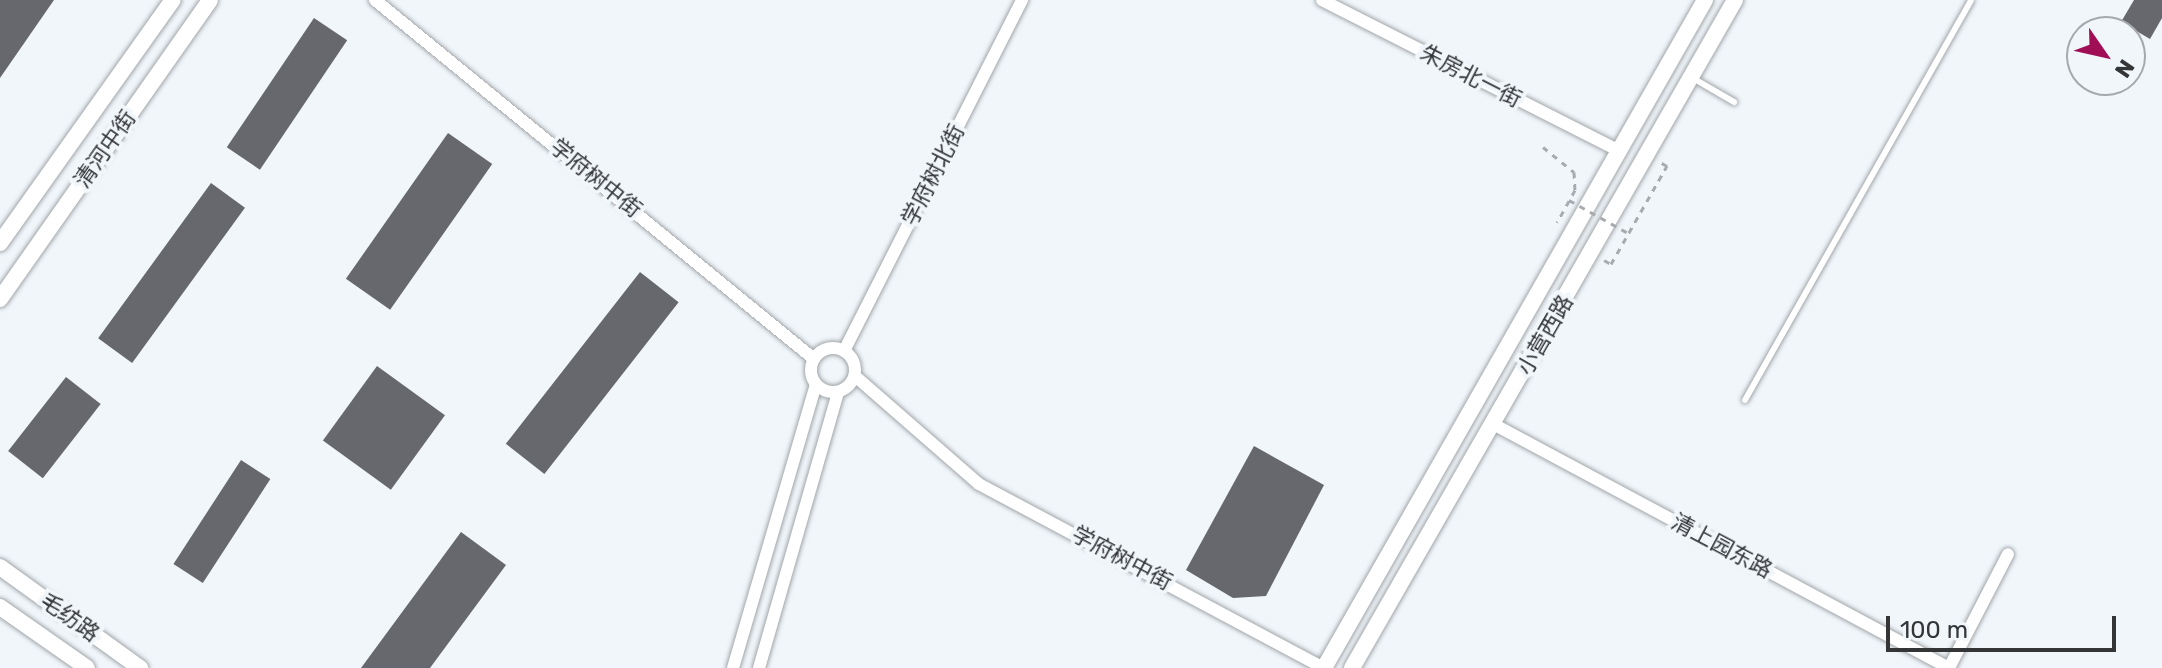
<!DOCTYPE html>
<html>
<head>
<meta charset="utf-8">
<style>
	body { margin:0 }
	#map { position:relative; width:2162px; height:668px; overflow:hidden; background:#f1f6fb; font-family:Rubik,"Noto Sans SC",sans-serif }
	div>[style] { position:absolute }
	.building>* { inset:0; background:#66686d; transform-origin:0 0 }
	.path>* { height:3px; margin-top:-1.5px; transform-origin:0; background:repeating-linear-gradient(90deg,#a7abaf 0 6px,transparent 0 12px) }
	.roads { filter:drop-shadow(0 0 2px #a1a6aa) drop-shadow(0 0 2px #a1a6aa) }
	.lane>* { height:6px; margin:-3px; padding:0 3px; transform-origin:3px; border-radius:3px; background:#fff }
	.street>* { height:12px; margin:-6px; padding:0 6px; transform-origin:6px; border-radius:6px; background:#fff }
	.street>.ring { margin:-6px; padding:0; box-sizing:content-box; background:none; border:12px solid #fff; border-radius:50% }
	.secondary>* { height:16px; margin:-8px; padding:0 8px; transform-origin:8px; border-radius:8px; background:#fff }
	.path-bridge>* { height:3px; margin-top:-1.5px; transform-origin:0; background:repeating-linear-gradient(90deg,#a7abaf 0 6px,transparent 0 12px) }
	span { translate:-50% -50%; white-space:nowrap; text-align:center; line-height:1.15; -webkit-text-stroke:8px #f1f6fb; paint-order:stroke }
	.street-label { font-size:22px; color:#333537 }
	.north { position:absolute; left:2066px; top:16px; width:80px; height:80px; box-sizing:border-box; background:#f1f6fb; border:2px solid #a5a9ad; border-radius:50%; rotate:124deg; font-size:22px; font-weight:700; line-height:32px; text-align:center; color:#333537 }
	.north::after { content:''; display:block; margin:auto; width:28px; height:36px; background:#a00f56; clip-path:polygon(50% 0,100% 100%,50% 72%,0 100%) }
	.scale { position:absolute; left:1886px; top:616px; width:230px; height:36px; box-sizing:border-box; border:4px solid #333537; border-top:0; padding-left:10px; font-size:24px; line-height:28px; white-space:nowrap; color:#333537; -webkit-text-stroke:6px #f1f6fb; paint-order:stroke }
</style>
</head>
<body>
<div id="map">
	<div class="building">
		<div style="clip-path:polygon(0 0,54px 0,0 78px)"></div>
		<div style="clip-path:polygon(2134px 0,2162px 0,2162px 18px,2150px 39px,2121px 22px)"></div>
		<div style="left:314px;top:18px;width:40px;height:156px;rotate:34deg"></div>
		<div style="left:448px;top:133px;width:54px;height:178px;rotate:35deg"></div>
		<div style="left:211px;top:183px;width:42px;height:192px;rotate:36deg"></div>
		<div style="left:640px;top:272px;width:49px;height:218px;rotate:38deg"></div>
		<div style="left:377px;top:366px;width:84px;height:92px;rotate:36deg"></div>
		<div style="left:66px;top:377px;width:44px;height:94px;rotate:38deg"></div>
		<div style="clip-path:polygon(1254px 446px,1324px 485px,1266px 596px,1233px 598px,1186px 570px)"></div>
		<div style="left:241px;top:460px;width:35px;height:124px;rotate:33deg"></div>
		<div style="clip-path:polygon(461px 532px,506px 565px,430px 668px,361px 668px)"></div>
	</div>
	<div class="path">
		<div style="left:1543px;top:147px;width:40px;rotate:39deg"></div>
		<div style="left:1574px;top:172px;width:18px;rotate:87deg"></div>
		<div style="left:1575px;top:190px;width:37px;rotate:119deg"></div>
		<div style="left:1604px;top:260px;width:8px;rotate:30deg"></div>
		<div style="left:1611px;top:264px;width:113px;rotate:-60.3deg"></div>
		<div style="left:1667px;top:166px;width:8px;rotate:-150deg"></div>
	</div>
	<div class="roads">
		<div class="lane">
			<div style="left:1691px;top:77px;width:50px;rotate:30.2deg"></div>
			<div style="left:1745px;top:400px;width:459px;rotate:-60.5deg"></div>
		</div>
		<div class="street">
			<div style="left:375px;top:0;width:567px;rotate:39.28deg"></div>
			<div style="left:1322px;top:0;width:334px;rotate:26.9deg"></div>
			<div class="ring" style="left:811px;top:348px;width:32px;height:32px"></div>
			<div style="left:844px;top:351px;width:394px;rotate:-63.1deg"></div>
			<div style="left:855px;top:376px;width:164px;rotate:41.1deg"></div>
			<div style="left:979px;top:484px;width:390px;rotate:28.1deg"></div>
			<div style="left:1495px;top:425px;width:515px;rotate:28.16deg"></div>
			<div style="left:733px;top:668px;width:295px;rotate:-73.7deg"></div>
			<div style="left:759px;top:668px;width:287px;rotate:-74deg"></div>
			<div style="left:1949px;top:668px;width:128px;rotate:-62.6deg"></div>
		</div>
		<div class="secondary">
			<div style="left:0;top:243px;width:298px;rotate:-54.6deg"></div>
			<div style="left:0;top:299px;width:365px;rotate:-54.9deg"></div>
			<div style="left:0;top:567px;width:173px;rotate:35.8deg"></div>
			<div style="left:0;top:607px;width:106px;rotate:35deg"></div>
			<div style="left:1324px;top:668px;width:769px;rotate:-60.3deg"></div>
			<div style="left:1352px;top:668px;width:770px;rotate:-60.17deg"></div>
		</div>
	</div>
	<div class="path-bridge">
		<div style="left:1569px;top:200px;width:68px;rotate:29.2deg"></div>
	</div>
	<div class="street-label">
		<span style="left:1471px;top:76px;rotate:27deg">朱房北一街</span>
		<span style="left:105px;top:149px;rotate:-55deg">清河中街</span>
		<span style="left:933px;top:175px;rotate:-63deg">学府树北街</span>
		<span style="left:596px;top:178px;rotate:39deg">学府树中街</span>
		<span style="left:1545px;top:335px;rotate:-60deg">小营西路</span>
		<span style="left:1722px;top:546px;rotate:28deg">清上园东路</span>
		<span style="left:1122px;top:558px;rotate:28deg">学府树中街</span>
		<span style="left:70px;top:617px;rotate:36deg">毛纺路</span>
	</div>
	<div class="north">N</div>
	<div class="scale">100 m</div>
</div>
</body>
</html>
